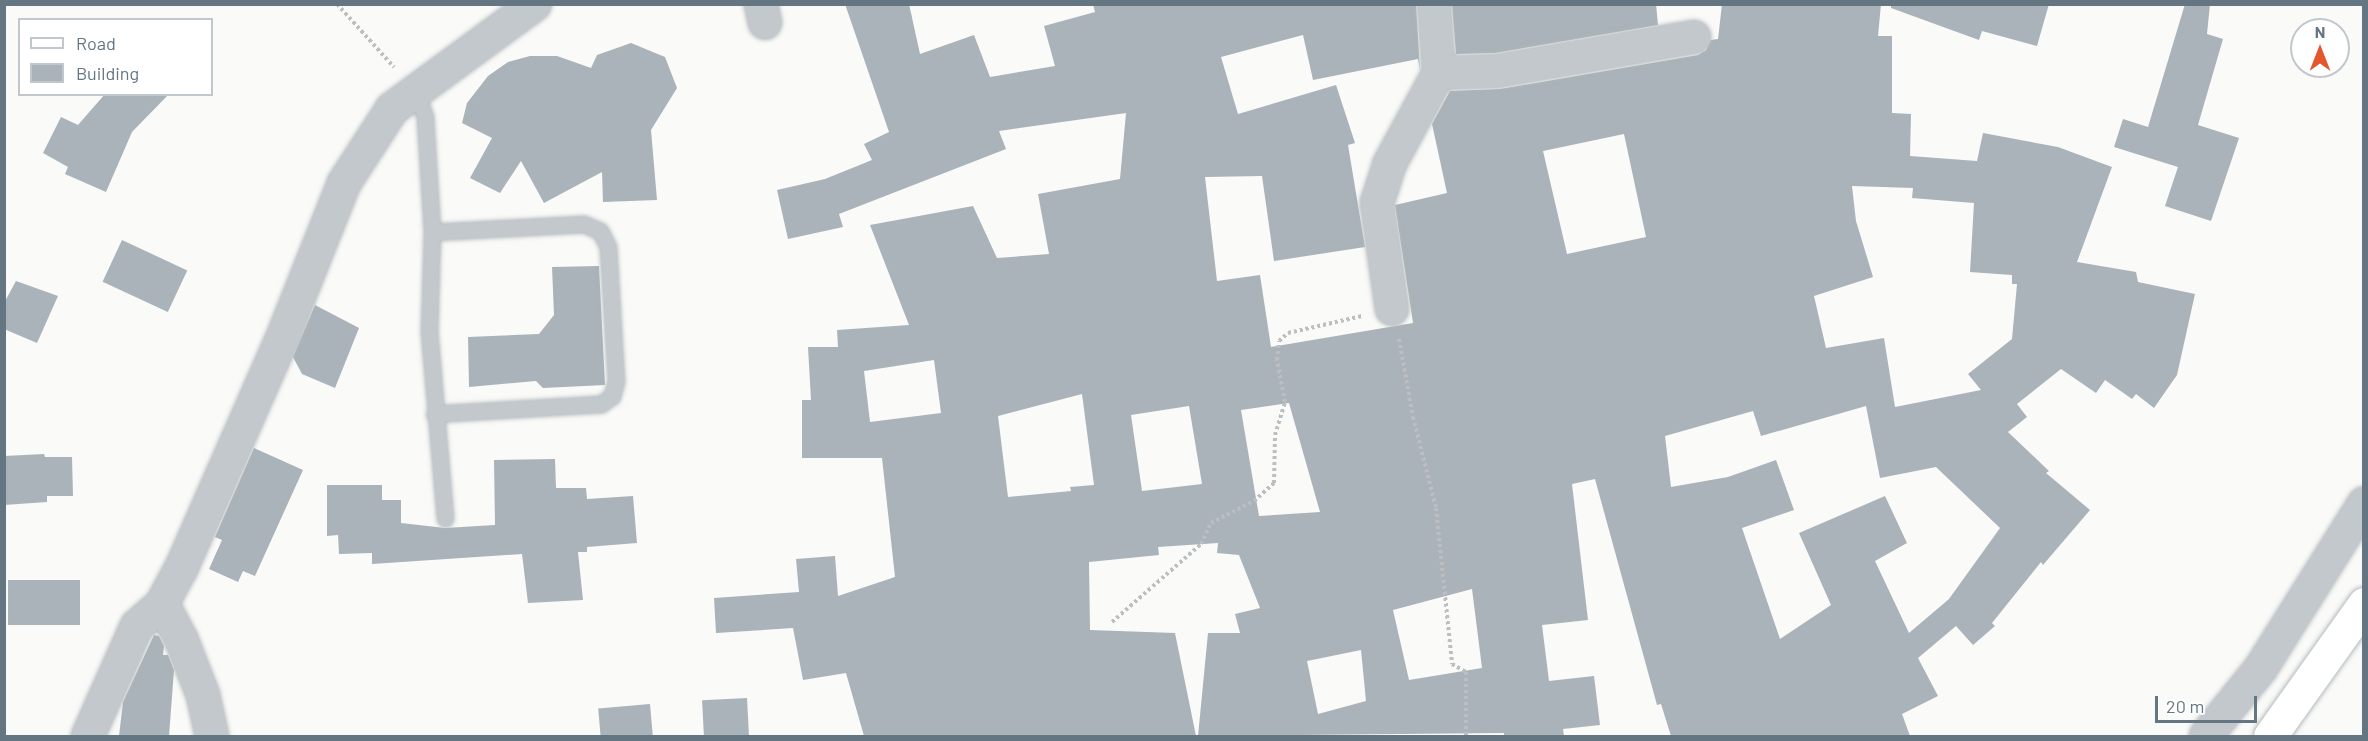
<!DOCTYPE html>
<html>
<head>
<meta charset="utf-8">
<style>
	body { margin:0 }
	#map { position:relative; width:2368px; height:741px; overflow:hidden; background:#fafaf8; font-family:Barlow,sans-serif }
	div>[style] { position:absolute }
	.building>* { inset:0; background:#aab3b9; transform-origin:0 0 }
	.path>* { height:4px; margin-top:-2px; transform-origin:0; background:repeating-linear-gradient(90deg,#bbbfc2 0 3px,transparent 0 6px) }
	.roads { filter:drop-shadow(0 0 2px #b3babf) drop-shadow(0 0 2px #b3babf) }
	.lane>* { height:15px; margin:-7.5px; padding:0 7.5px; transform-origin:7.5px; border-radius:7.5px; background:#c3c8cc }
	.street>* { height:32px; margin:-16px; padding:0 16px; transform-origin:16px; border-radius:16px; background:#c3c8cc }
	.secondary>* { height:33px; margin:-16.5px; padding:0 16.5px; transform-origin:16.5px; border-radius:16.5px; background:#fff }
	span { translate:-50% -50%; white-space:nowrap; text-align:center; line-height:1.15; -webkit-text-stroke:6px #fff; paint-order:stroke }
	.frame { position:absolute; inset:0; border:6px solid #657683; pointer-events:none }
	.legend { position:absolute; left:18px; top:18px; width:195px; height:78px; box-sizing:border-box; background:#fff; border:2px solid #c1c8cd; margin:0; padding:8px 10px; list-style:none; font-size:18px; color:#657683 }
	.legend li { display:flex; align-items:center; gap:12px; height:30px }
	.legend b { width:30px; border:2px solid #c1c8cd }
	.north { position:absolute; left:2290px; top:18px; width:60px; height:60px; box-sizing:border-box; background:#fff; border:2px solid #c1c8cd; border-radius:50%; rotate:0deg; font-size:16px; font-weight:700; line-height:24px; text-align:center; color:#657683 }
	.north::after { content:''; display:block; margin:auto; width:21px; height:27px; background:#e4572e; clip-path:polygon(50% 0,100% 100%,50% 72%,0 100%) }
	.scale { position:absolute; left:2155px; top:696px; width:102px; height:27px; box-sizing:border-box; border:3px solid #657683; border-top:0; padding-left:8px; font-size:18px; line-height:21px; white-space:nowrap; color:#657683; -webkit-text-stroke:4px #fff; paint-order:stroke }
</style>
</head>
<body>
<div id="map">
	<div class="building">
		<div style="clip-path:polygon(evenodd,845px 4px,909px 4px,920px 54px,974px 35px,990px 77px,1055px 66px,1044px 26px,1095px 12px,1093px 4px,1416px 4px,1420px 70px,1418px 59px,1313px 80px,1303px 35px,1221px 57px,1238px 114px,1336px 85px,1355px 143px,1348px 145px,1365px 247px,1274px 261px,1262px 176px,1205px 177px,1217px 281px,1260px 275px,1271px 347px,1413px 323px,1395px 205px,1447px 193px,1432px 124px,1450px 91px,1500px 89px,1698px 55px,1706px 50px,1711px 40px,1718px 39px,1722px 4px,1881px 4px,1878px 36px,1892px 36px,1892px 113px,1911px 114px,1910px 156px,1977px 161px,1983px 133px,2058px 147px,2112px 167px,2077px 262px,2136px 272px,2138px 282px,2195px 294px,2177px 375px,2154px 408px,2136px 394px,2132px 399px,2105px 380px,2096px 393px,2061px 369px,2017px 404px,2027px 417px,2008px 432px,2049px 471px,2046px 473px,2090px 510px,2043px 565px,2041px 562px,1992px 623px,1995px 626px,1973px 645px,1956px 626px,1918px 658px,1938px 696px,1902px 714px,1910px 736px,1671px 736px,1661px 704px,1657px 705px,1595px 479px,1572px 484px,1588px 620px,1542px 625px,1549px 681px,1594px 676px,1600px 725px,1563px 729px,1564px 736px,1504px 736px,1504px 733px,1198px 736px,1208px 633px,1240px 633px,1235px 614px,1260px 608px,1239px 555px,1217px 553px,1218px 543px,1158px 547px,1159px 555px,1089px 562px,1090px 630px,1175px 633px,1196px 736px,864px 736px,846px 673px,803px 680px,793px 628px,716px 633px,714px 598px,799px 592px,796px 559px,835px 556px,838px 596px,895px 577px,882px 458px,802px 458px,802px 400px,811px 400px,808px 347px,838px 347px,837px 330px,909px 325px,870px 225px,973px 206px,997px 258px,1049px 254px,1038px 194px,1120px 179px,1126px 113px,999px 131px,1006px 149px,839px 214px,843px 227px,788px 239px,777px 190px,825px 179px,872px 160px,864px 144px,889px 132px,845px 4px,1624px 134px,1646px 237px,1567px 254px,1543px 151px,1624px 134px,845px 4px,1852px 186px,1913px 188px,1912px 198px,1974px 203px,1970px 272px,2012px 275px,2012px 284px,2017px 284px,2012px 339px,1968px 374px,1981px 390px,1895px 407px,1884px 338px,1826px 348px,1814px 296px,1873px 277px,1856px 221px,1852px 186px,845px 4px,934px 360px,941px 413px,870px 422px,864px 371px,934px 360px,845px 4px,1082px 394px,1094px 485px,1070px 487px,1071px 491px,1008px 497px,998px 416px,1082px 394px,845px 4px,1289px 403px,1320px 512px,1259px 516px,1241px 410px,1289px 403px,845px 4px,1189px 406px,1202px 484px,1142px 491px,1131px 415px,1189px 406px,845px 4px,1866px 406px,1880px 478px,1936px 467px,2000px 528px,1949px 599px,1909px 633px,1875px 561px,1907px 543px,1885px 496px,1799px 533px,1831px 605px,1780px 639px,1742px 528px,1794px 510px,1776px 460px,1728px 477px,1671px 487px,1665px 436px,1753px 411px,1761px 436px,1866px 406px,845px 4px,1472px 589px,1482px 668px,1409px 680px,1393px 610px,1472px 589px,845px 4px,1361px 650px,1366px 701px,1318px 714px,1307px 661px,1361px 650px)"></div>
		<div style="clip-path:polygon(1452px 4px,1656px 4px,1658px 25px,1495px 53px,1456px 54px)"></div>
		<div style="clip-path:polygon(1891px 4px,2049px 4px,2037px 46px,1982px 31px,1979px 40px,1891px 8px)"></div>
		<div style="clip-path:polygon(2185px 4px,2210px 4px,2207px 34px,2223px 39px,2198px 125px,2239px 138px,2211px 221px,2165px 206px,2178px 167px,2114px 147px,2123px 119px,2148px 127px)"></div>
		<div style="clip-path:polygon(631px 43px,665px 57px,677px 88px,651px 130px,657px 200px,603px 202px,602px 172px,544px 203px,521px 161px,500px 193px,470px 178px,492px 138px,462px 123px,467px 103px,488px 76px,508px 62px,530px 56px,557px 56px,591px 68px,597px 55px)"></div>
		<div style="clip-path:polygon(105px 94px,169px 94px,132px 132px,106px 192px,65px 174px,68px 167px,43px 153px,61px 117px,78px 125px)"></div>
		<div style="left:122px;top:240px;width:72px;height:46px;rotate:25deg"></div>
		<div style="clip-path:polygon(599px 266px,605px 385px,543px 388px,536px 381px,469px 387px,468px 337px,539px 334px,554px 315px,552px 267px)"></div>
		<div style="clip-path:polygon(16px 281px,58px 296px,37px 343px,4px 329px,4px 303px)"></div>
		<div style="clip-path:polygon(315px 305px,359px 328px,335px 388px,302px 374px,293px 357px)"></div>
		<div style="clip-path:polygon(254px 448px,303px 470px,255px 576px,243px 571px,238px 582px,209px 569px,222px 540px,215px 537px)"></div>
		<div style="clip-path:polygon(44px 454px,45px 457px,72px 457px,73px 496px,47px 496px,47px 502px,4px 505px,4px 456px)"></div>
		<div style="clip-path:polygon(555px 459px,556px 488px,586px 488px,587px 499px,633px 496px,637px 543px,587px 547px,587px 552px,578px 552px,583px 600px,528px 603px,522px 554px,372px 564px,372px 553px,339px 554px,338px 535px,327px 536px,327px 485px,382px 485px,382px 500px,401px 500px,401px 523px,445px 528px,495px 525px,494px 460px)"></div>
		<div style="left:80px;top:580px;width:45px;height:72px;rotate:90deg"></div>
		<div style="clip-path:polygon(154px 635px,159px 636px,164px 646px,163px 655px,168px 655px,174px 670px,169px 736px,119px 736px,123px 702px)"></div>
		<div style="left:747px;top:698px;width:38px;height:45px;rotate:87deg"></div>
		<div style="left:650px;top:704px;width:32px;height:52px;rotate:85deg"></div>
	</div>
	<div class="path">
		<div style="left:337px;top:4px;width:85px;rotate:47.9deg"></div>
		<div style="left:1399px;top:339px;width:79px;rotate:79.8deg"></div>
		<div style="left:1413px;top:417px;width:94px;rotate:75.8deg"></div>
		<div style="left:1436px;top:508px;width:157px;rotate:84.1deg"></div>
		<div style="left:1452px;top:664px;width:16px;rotate:30deg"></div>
		<div style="left:1466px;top:672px;width:64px;rotate:90deg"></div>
		<div style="left:1112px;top:622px;width:118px;rotate:-41.2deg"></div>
		<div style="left:1201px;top:544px;width:23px;rotate:-65deg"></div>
		<div style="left:1211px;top:523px;width:48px;rotate:-27.1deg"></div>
		<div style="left:1254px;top:501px;width:27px;rotate:-42deg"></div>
		<div style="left:1274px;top:483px;width:48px;rotate:-88.8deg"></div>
		<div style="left:1275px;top:435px;width:34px;rotate:-73deg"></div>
		<div style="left:1285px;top:402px;width:43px;rotate:-100.8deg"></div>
		<div style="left:1277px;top:360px;width:19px;rotate:-84deg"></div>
		<div style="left:1279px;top:341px;width:12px;rotate:-42deg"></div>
		<div style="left:1288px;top:333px;width:76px;rotate:-12.9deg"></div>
	</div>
	<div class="roads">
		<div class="lane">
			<div style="left:415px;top:89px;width:30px;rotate:70deg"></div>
			<div style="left:425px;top:117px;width:115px;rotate:86.5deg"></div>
			<div style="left:432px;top:232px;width:99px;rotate:91.7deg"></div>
			<div style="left:429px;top:331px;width:188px;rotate:85.1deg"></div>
			<div style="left:432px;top:232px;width:152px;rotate:-3deg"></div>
			<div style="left:584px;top:224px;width:17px;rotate:24deg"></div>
			<div style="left:600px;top:231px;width:18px;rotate:63deg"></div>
			<div style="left:608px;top:247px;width:134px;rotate:86.6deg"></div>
			<div style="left:616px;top:381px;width:16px;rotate:105deg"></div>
			<div style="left:612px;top:396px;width:14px;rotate:144deg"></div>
			<div style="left:601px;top:404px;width:167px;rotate:176.6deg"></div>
		</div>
		<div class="street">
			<div style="left:761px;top:4px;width:19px;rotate:78deg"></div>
			<div style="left:1439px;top:73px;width:58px;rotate:-2deg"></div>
			<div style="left:1497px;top:71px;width:200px;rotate:-9.8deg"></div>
			<div style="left:1392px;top:309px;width:107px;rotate:-98.1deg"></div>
			<div style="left:1377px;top:203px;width:40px;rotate:-72deg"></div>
			<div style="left:1389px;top:165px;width:105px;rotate:-61.5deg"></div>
			<div style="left:1439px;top:73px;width:69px;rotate:-94.1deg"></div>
			<div style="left:88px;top:736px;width:120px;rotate:-66deg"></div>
			<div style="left:137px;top:626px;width:33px;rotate:-41deg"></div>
			<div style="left:212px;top:736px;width:42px;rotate:-102.4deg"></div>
			<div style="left:203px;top:695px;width:60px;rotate:-111.4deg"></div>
			<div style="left:181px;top:639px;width:40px;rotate:-118deg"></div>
			<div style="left:162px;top:604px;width:40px;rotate:-62deg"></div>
			<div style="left:181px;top:569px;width:257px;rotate:-66.3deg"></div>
			<div style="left:284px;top:334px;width:162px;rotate:-68.3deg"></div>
			<div style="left:344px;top:183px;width:88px;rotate:-57deg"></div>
			<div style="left:392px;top:109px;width:177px;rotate:-36.3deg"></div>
			<div style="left:2206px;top:736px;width:87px;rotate:-51deg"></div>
			<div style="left:2261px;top:668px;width:194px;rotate:-57.9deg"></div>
		</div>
		<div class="secondary">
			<div style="left:2270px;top:736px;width:162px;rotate:-54.5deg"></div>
		</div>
	</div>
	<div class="frame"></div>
	<ul class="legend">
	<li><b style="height:8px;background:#fff"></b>Road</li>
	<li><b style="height:16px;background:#aab3b9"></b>Building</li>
	</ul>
	<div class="north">N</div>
	<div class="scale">20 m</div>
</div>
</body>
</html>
